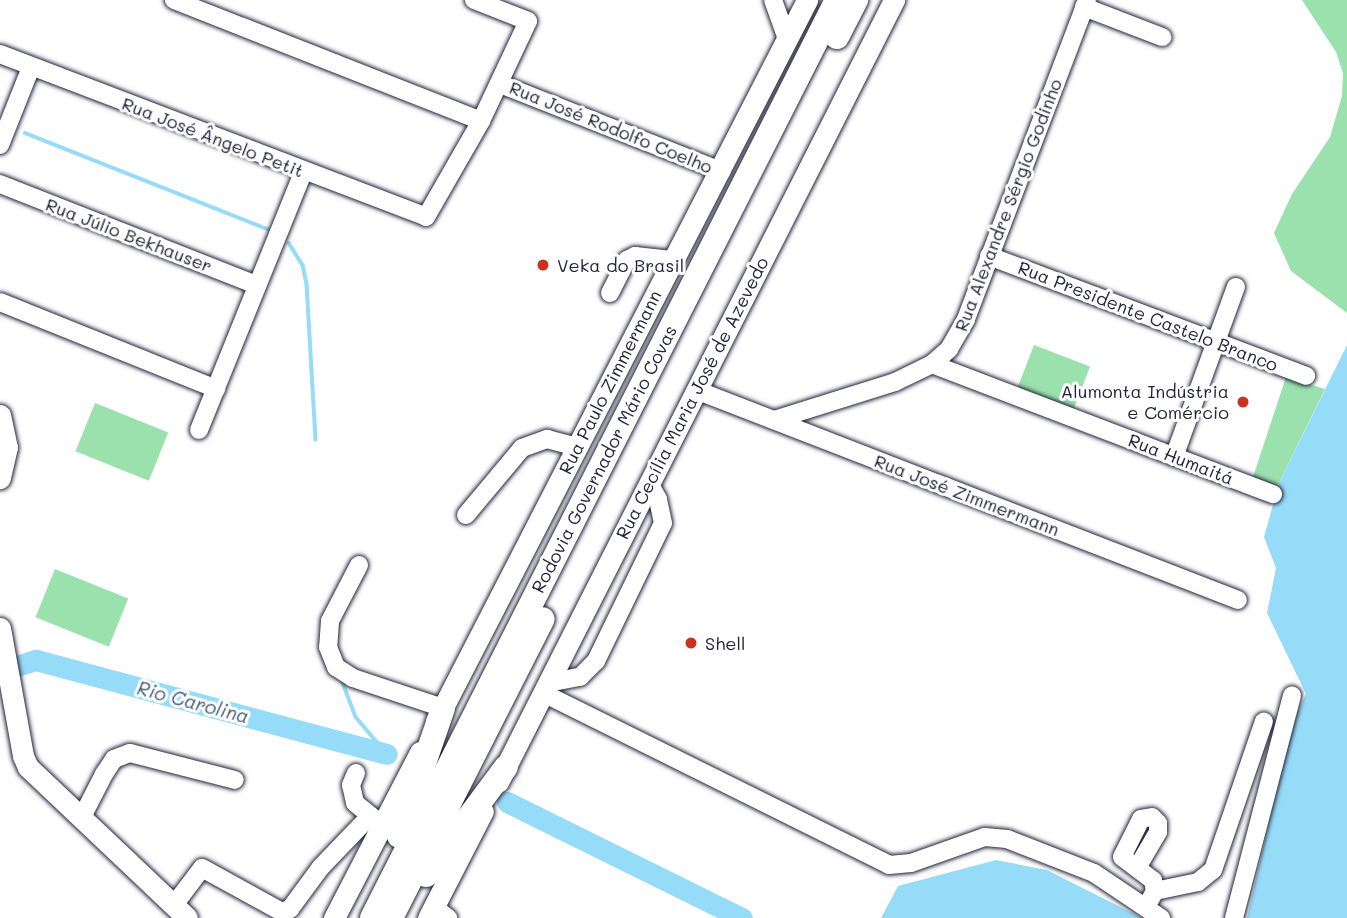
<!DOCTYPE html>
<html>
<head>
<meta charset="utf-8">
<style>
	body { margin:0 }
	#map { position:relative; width:1347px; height:918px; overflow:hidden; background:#fff; font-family:Mali,sans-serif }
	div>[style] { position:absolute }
	.green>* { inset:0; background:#9ae1ae; transform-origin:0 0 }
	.water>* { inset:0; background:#96dcf8 }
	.stream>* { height:3.5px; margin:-1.75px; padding:0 1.75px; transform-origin:1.75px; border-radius:1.75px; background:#96dcf8 }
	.river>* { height:21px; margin:-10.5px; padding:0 10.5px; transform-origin:10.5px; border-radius:10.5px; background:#96dcf8 }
	.roads { filter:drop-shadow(0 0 2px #22223b) drop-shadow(0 0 2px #22223b) }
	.minor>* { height:18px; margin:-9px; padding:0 9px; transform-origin:9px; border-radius:9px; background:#fff }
	.major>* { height:21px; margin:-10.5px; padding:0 10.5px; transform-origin:10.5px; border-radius:10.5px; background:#fff }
	.highway>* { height:24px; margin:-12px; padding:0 12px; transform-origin:12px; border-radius:12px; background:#fff }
	.dots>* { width:19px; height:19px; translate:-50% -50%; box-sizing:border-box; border:4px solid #fff; border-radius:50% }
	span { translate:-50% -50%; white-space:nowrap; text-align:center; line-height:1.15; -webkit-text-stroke:6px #fff; paint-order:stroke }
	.street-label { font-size:18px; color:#22223b }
	.poi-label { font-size:18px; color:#22223b }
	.left { translate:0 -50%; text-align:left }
	.right { translate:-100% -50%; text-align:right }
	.water-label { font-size:19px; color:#455a74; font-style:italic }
</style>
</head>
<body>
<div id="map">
	<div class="green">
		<div style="clip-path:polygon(1302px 0,1347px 0,1347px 313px,1291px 271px,1274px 233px,1292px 194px,1330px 137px,1342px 96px,1343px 73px,1336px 52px)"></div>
		<div style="left:1034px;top:345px;width:60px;height:48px;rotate:21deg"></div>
		<div style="clip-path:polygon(1286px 377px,1325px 389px,1277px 487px,1252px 480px)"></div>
		<div style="left:95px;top:403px;width:79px;height:52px;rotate:22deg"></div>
		<div style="left:55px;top:569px;width:79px;height:52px;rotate:22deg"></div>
	</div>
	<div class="water">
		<div style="clip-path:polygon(1347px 345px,1347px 918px,1247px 918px,1291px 727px,1306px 694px,1267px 613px,1276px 568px,1264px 537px,1279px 483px)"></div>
		<div style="clip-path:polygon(996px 860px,1047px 870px,1142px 918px,881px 918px,898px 886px)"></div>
	</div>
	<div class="stream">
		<div style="left:25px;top:133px;width:261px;rotate:21.6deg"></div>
		<div style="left:289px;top:243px;width:26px;rotate:58deg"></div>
		<div style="left:303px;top:265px;width:19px;rotate:78deg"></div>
		<div style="left:307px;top:284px;width:156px;rotate:86.7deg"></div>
		<div style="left:343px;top:683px;width:36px;rotate:69deg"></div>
		<div style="left:356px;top:717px;width:48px;rotate:50deg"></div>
	</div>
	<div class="river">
		<div style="left:0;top:671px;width:38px;rotate:-17deg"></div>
		<div style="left:36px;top:660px;width:363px;rotate:15deg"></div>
		<div style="left:507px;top:802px;width:262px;rotate:26.3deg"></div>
	</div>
	<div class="roads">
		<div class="minor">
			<div style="left:174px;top:0;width:330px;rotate:21.5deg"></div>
			<div style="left:773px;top:0;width:41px;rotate:70.3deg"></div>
			<div style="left:1084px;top:7px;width:84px;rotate:21deg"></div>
			<div style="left:0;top:54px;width:456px;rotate:20.9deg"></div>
			<div style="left:426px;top:217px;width:111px;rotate:-60.2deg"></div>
			<div style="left:481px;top:121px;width:110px;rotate:-64.8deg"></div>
			<div style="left:528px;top:21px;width:58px;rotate:-158.7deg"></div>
			<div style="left:500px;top:84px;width:238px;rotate:21.5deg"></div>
			<div style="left:0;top:145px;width:84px;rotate:-68.3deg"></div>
			<div style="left:0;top:184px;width:276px;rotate:21.5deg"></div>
			<div style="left:989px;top:256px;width:339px;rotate:20.7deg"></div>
			<div style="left:610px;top:293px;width:37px;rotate:-63deg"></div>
			<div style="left:627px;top:260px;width:9px;rotate:-27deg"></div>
			<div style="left:635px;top:256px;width:39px;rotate:6deg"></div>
			<div style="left:0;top:302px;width:233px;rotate:21.9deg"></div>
			<div style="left:932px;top:364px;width:365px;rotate:20.9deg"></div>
			<div style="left:696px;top:390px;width:581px;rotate:21.18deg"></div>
			<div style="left:774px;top:420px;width:127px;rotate:-17.4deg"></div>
			<div style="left:895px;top:382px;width:41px;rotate:-25.9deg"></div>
			<div style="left:932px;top:364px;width:23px;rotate:-41deg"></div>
			<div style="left:949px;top:349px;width:34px;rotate:-60deg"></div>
			<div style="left:966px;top:319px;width:341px;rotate:-69.2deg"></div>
			<div style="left:199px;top:430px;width:278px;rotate:-68deg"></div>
			<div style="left:1174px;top:457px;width:181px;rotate:-70deg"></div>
			<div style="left:466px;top:515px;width:87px;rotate:-50.1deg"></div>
			<div style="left:522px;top:448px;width:27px;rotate:-20deg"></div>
			<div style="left:547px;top:439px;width:31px;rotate:15deg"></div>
			<div style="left:359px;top:565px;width:63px;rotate:117.4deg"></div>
			<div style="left:330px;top:621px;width:26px;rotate:94deg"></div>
			<div style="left:328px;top:647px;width:22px;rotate:68deg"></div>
			<div style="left:336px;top:667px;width:20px;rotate:33deg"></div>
			<div style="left:353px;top:678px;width:95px;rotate:18.4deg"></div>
			<div style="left:548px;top:683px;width:33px;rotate:-11deg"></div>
			<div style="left:580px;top:677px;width:23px;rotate:-45deg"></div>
			<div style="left:596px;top:661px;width:153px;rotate:-64.1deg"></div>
			<div style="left:663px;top:523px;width:25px;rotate:-102deg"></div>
			<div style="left:658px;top:499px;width:18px;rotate:-119deg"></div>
			<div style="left:543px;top:693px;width:386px;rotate:26.4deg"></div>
			<div style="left:889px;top:865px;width:22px;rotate:-5deg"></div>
			<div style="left:911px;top:863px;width:78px;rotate:-19.4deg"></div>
			<div style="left:985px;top:837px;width:22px;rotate:5deg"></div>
			<div style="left:1007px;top:839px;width:93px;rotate:21.3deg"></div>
			<div style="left:1094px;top:873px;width:81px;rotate:33.9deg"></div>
			<div style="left:356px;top:773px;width:13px;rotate:113deg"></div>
			<div style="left:351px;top:785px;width:18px;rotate:77deg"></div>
			<div style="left:355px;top:803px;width:27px;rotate:39deg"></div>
			<div style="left:81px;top:819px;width:51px;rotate:-62.9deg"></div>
			<div style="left:104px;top:774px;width:18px;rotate:-56deg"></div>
			<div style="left:114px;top:759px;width:17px;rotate:-21deg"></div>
			<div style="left:130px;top:753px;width:108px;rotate:14.4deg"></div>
			<div style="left:1137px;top:868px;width:42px;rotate:-59.7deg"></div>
			<div style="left:1158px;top:832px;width:9px;rotate:-90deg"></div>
			<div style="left:1158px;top:823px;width:8px;rotate:-135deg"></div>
			<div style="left:1152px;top:817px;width:11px;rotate:170deg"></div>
			<div style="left:1141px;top:819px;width:42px;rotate:116.6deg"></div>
			<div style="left:1122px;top:857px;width:39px;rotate:37deg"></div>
			<div style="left:1153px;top:880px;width:11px;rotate:80deg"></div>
			<div style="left:1155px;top:891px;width:10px;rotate:119deg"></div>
			<div style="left:1155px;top:891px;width:44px;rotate:-11.8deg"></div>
			<div style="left:1198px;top:882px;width:19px;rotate:-39deg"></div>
			<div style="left:1213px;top:870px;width:157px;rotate:-71.1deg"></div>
			<div style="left:174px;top:905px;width:46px;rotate:-52.9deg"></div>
			<div style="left:202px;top:868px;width:91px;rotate:28.8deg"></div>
			<div style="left:282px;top:912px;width:9px;rotate:-21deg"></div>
			<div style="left:290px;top:909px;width:52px;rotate:-53.6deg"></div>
			<div style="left:321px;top:867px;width:71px;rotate:-46.1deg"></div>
			<div style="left:434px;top:907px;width:18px;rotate:38deg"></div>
			<div style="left:1234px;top:918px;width:230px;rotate:-75.4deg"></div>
		</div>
		<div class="major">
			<div style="left:0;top:415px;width:33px;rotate:78deg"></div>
			<div style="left:7px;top:447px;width:32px;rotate:103deg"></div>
			<div style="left:0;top:628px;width:130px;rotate:79.8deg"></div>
			<div style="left:23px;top:756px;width:12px;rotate:66deg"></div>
			<div style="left:28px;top:767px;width:219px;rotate:43.5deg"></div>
			<div style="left:436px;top:721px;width:811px;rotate:-62.77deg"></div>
			<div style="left:498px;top:782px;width:877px;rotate:-63.14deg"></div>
			<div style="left:334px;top:918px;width:187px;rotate:-62.6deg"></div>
			<div style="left:428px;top:918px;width:120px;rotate:-62.8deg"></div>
		</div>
		<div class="highway">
			<div style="left:837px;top:37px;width:42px;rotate:-62.8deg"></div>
			<div style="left:399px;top:836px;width:135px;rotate:-71deg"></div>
			<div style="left:426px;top:875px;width:134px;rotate:-53.5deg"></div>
			<div style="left:372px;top:918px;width:1029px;rotate:-63.14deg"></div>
			<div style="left:391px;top:918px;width:335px;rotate:-63.1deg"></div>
		</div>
	</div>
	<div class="dots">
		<div style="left:543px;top:265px;background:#c8321e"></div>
		<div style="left:1243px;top:402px;background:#c8321e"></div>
		<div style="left:691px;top:643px;background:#c8321e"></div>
	</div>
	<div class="street-label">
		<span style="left:611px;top:127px;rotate:22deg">Rua José Rodolfo Coelho</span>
		<span style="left:213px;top:137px;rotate:21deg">Rua José Ângelo Petit</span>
		<span style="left:1008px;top:205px;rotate:-69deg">Rua Alexandre Sérgio Godinho</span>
		<span style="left:129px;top:235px;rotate:21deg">Rua Júlio Bekhauser</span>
		<span style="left:1148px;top:316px;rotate:21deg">Rua Presidente Castelo Branco</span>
		<span style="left:610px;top:382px;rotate:-63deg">Rua Paulo Zimmermann</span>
		<span style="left:692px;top:398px;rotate:-63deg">Rua Cecília Maria José de Azevedo</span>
		<span style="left:604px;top:459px;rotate:-63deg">Rodovia Governador Mário Covas</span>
		<span style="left:1181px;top:459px;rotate:21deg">Rua Humaitá</span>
		<span style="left:967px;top:495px;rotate:21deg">Rua José Zimmermann</span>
	</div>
	<div class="poi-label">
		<span class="left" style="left:557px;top:265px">Veka do Brasil</span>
		<span class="right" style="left:1229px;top:402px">Alumonta Indústria<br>e Comércio</span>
		<span class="left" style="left:705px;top:643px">Shell</span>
	</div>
	<div class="water-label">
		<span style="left:193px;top:702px;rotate:15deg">Rio Carolina</span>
	</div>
</div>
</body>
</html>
